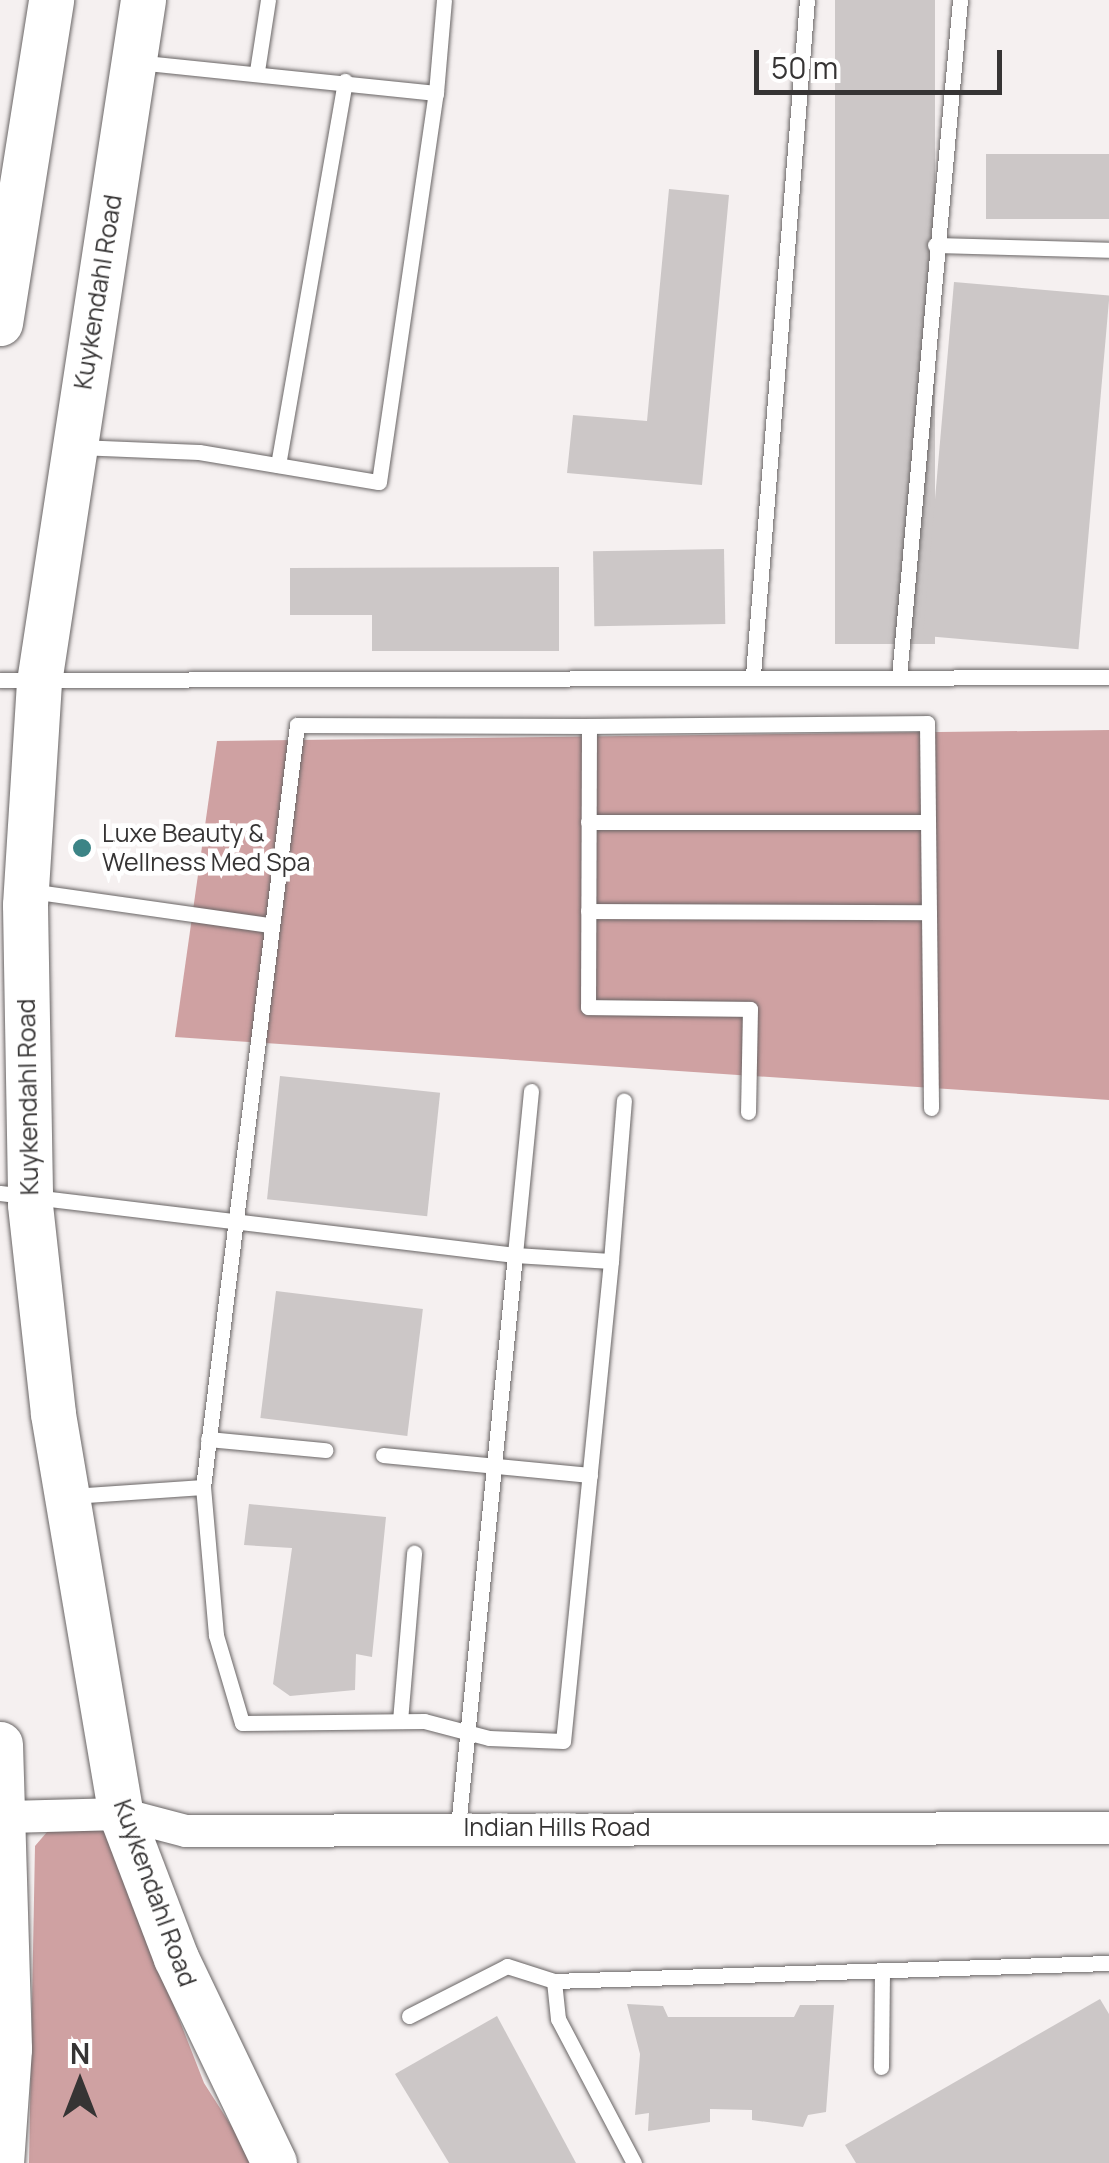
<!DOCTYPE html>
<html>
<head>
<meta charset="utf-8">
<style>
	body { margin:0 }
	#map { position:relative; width:1109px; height:2163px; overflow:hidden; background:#f5f0f0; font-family:Manrope,sans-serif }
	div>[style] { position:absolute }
	.forest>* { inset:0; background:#cfa1a2 }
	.building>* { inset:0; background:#ccc7c7; transform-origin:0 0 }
	.roads { filter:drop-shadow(0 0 2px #696565) drop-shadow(0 0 2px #696565) }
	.service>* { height:15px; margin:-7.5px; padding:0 7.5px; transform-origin:7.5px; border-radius:7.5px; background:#fff }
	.minor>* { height:32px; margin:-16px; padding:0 16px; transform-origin:16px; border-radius:16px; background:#fff }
	.secondary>* { height:45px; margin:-22.5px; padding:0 22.5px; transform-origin:22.5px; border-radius:22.5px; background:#fff }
	.dots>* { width:28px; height:28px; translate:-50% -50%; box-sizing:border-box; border:5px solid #fff; border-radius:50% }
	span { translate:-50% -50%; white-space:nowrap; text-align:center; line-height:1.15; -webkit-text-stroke:9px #fff; paint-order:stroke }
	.street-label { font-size:25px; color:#363434 }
	.poi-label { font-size:25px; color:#363434 }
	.left { translate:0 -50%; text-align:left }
	.north { position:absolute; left:30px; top:2033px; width:100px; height:100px; -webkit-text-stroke:8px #fff; paint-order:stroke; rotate:0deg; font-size:28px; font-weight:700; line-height:40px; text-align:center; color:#363434 }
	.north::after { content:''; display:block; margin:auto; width:35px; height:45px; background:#363434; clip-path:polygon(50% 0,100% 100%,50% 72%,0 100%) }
	.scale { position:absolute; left:754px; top:50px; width:248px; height:45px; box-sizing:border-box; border:5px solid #363434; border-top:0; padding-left:12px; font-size:30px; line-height:35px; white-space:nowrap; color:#363434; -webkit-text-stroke:8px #fff; paint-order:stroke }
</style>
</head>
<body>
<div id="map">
	<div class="forest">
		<div style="clip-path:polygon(1109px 730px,1109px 1100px,175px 1037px,217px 741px)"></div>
		<div style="clip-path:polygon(103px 1824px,204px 2083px,255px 2163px,29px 2163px,35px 1846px,53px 1825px)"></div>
	</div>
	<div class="building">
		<div style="left:835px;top:0;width:100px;height:644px"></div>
		<div style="left:1109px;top:154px;width:65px;height:123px;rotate:90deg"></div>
		<div style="clip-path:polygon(669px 189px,729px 195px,702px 485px,567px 473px,573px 415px,647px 421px)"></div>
		<div style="left:954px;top:282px;width:156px;height:355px;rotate:5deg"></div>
		<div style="left:724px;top:549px;width:75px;height:131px;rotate:89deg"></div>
		<div style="clip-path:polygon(559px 567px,559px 651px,372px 651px,372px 615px,290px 615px,290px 568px)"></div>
		<div style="left:280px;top:1076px;width:161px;height:124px;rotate:6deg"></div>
		<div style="left:276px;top:1291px;width:148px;height:128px;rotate:7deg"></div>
		<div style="clip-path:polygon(249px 1504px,386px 1517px,372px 1657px,356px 1654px,355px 1690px,290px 1696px,273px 1684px,292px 1548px,244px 1545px)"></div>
		<div style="clip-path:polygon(1100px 1999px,1109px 2014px,1109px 2163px,856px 2163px,845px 2145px)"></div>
		<div style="clip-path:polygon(627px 2004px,663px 2006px,668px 2017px,794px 2017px,800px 2005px,834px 2005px,826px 2112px,808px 2115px,803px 2127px,752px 2120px,752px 2110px,710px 2109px,710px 2122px,648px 2131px,649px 2113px,635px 2115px,640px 2054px)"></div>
		<div style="clip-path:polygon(497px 2016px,576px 2163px,449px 2163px,395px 2074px)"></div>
	</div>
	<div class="roads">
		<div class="service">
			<div style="left:257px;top:71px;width:72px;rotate:-81.2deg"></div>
			<div style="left:436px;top:93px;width:93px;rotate:-85.1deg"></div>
			<div style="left:935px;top:245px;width:174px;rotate:1.6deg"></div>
			<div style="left:78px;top:447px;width:121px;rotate:2.4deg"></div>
			<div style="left:199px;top:452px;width:182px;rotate:9.5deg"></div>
			<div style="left:379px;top:482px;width:393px;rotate:-81.7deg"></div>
			<div style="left:436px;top:93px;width:300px;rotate:-174.1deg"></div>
			<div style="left:278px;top:465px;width:390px;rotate:-80.1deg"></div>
			<div style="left:753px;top:675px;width:677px;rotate:-85.43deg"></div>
			<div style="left:899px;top:677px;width:680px;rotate:-84.85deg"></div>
			<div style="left:0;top:680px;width:1109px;rotate:-0.15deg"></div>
			<div style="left:589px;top:726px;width:338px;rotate:-0.5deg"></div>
			<div style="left:927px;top:723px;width:385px;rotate:89.4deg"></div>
			<div style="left:588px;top:822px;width:340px"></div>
			<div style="left:30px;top:891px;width:242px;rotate:8.1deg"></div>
			<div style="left:588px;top:911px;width:341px;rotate:0.2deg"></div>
			<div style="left:531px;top:1091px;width:165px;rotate:95.6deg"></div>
			<div style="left:515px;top:1255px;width:96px;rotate:3.6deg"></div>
			<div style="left:611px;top:1261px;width:161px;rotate:-85.4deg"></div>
			<div style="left:0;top:1193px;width:519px;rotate:6.86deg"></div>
			<div style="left:515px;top:1255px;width:575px;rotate:95.69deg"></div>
			<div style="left:611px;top:1261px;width:482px;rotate:95.7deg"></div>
			<div style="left:563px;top:1741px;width:74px;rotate:-177.7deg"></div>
			<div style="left:489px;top:1738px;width:67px;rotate:-165.3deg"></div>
			<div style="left:424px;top:1721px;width:182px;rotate:179.4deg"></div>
			<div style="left:242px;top:1723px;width:92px;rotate:-106.5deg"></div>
			<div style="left:216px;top:1635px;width:149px;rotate:-95deg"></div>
			<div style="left:203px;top:1487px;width:768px;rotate:-82.97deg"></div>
			<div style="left:297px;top:725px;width:292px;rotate:0.2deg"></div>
			<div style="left:589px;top:726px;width:281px;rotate:90.2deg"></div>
			<div style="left:588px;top:1007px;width:162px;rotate:0.7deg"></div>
			<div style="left:750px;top:1009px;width:103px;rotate:91.1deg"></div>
			<div style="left:208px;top:1439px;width:118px;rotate:5.4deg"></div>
			<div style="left:383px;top:1455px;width:208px;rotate:5.5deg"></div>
			<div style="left:72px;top:1496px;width:131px;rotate:-3.9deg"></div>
			<div style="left:400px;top:1721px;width:169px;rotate:-85.2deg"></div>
			<div style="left:409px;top:2016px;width:110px;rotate:-27deg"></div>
			<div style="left:507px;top:1966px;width:49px;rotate:17.7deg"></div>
			<div style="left:881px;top:2067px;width:97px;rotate:-89.4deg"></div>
			<div style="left:634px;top:2163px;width:163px;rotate:-117.8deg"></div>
			<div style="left:558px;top:2019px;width:38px;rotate:-96deg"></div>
			<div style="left:554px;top:1981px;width:555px;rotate:-1.86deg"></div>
		</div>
		<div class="minor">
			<div style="left:8px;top:1817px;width:113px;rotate:-1.5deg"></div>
			<div style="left:121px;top:1814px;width:67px;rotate:14.7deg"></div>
			<div style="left:186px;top:1831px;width:923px;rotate:-0.19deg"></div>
		</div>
		<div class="secondary">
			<div style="left:143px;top:0;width:690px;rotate:98.67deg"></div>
			<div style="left:39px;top:682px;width:223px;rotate:93.6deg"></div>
			<div style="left:25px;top:905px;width:300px;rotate:89deg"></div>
			<div style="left:30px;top:1205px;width:210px;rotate:83.7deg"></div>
			<div style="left:53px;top:1414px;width:406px;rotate:80.4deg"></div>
			<div style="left:121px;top:1814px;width:154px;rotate:69.1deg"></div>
			<div style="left:176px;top:1958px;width:227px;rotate:64.4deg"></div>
			<div style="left:0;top:323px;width:327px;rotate:-81deg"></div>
			<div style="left:0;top:1744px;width:305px;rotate:88.3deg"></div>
			<div style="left:9px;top:2049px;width:114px;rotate:94deg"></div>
		</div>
	</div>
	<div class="dots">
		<div style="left:82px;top:848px;background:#3c8486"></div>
	</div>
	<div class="street-label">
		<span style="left:98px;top:292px;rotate:-81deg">Kuykendahl Road</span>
		<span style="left:28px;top:1097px;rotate:-91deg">Kuykendahl Road</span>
		<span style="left:557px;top:1827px">Indian Hills Road</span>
		<span style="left:155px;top:1893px;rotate:70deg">Kuykendahl Road</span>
	</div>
	<div class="poi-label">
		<span class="left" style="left:102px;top:848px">Luxe Beauty &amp;<br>Wellness Med Spa</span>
	</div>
	<div class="north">N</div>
	<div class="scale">50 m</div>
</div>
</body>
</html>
